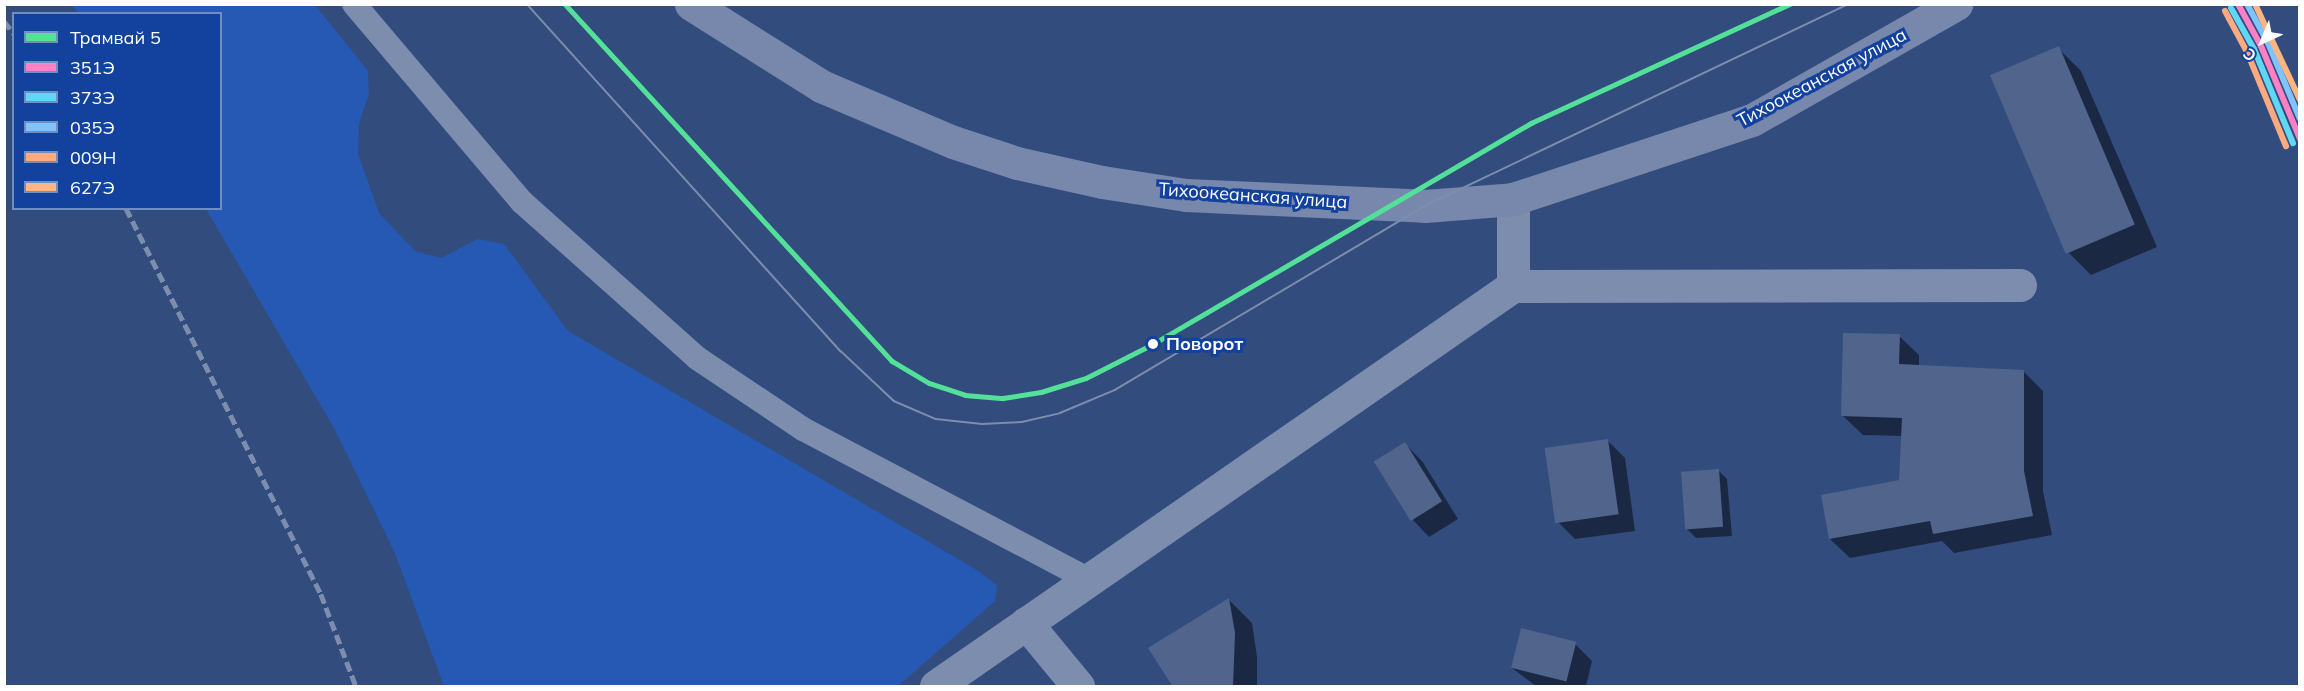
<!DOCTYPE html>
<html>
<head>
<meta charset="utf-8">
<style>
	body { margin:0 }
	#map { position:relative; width:2304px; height:691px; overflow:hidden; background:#324c7e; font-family:Mulish,sans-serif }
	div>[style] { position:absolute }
	.green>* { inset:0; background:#2659b3 }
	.shadow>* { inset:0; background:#0007 }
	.building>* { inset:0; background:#50648c; transform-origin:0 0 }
	.service>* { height:24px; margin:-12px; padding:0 12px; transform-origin:12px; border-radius:12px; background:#7d8dae }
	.minor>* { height:33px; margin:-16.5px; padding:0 16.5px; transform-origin:16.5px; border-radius:16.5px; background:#7d8dae }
	.secondary>* { height:33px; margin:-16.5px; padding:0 16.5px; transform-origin:16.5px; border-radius:16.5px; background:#7888ac }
	.tram>* { height:1.5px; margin:-0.75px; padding:0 0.75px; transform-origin:0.75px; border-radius:0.75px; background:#7d8dad }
	.rail>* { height:4.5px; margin-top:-2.25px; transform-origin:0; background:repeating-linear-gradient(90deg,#7d8dad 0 10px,transparent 0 14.5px) }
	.rail-1>* { height:6px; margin:-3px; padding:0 3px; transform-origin:3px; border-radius:3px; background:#ff80c5 }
	.rail-2>* { height:6px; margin:-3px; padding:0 3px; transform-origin:3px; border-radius:3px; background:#60d8f3 }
	.rail-3>* { height:6px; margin:-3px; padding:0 3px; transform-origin:3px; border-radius:3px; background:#80c4ff }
	.rail-4>* { height:6px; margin:-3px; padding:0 3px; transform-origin:3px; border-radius:3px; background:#ffa980 }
	.rail-5>* { height:6px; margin:-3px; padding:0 3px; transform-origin:3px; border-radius:3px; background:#ffb580 }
	.tram-1>* { height:4.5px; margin:-2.25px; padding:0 2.25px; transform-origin:2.25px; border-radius:2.25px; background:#53e098 }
	.dots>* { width:16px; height:16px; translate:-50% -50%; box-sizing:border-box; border:3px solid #12429d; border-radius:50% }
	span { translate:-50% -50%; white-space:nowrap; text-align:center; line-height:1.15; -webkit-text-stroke:6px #12429d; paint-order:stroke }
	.street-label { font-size:18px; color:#fff }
	.stop-label { font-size:18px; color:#fff; font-weight:700 }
	.left { translate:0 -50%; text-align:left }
	.frame { position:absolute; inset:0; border:6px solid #fff; pointer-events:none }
	.legend { position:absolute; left:12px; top:12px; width:210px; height:198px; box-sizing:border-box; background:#12429d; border:2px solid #718ec4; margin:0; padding:8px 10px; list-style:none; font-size:18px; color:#fff }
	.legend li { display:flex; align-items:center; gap:12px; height:30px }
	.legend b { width:30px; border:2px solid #718ec4 }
	.north { position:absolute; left:2232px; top:12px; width:60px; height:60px; -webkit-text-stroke:4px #12429d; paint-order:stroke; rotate:224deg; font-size:16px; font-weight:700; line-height:24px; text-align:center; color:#fff }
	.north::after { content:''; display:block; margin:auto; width:21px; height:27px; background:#fff; clip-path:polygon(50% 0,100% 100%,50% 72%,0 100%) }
</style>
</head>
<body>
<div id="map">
	<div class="green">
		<div style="clip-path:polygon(72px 5px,315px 5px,368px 71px,369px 94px,359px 123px,358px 154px,379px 213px,415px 251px,441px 258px,478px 239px,504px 244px,568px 331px,977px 570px,997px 585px,995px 601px,898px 686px,444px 686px,394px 551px,334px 428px,206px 209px,220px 208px,220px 14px,78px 13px)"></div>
	</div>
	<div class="shadow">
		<div style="clip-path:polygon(2058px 48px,2081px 71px,2157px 247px,2091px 275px,2068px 252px)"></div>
		<div style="clip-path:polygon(1899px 336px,1919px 355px,1919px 366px,2024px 372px,2043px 391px,2043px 491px,2052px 535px,1954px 553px,1942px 541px,1850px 558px,1830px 539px,1900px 481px,1902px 436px,1863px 435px,1843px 416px)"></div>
		<div style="clip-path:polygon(1607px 440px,1625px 458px,1635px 531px,1575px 539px,1558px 522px)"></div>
		<div style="clip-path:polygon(1405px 444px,1422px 461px,1458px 519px,1429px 537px,1412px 519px,1376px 462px)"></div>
		<div style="clip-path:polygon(1718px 470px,1727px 479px,1732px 536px,1696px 538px,1687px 529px)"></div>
		<div style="clip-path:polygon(1229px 600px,1252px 623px,1257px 657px,1257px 686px,1175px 686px)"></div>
		<div style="clip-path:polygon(1575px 644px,1592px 661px,1586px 686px,1536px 686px,1512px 668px)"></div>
	</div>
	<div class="building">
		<div style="left:2059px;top:46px;width:194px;height:75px;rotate:67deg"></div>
		<div style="clip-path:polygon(1843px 333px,1900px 334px,1899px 364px,2024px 370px,2024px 471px,2033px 516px,1933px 534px,1930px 521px,1829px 539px,1821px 495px,1899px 480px,1902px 418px,1841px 416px)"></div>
		<div style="left:1608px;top:439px;width:76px;height:64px;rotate:82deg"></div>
		<div style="left:1405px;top:442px;width:70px;height:37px;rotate:58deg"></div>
		<div style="left:1719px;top:469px;width:58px;height:38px;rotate:86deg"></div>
		<div style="clip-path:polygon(1229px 598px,1235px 633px,1233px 687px,1173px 687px,1148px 648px)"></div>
		<div style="left:1521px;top:628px;width:57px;height:41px;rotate:14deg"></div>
	</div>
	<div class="service">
		<div style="left:354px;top:4px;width:260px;rotate:49.7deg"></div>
		<div style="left:522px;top:202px;width:234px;rotate:41.7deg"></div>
		<div style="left:697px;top:358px;width:128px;rotate:33.8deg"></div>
		<div style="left:803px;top:429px;width:323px;rotate:27.8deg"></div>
	</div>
	<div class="minor">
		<div style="left:1513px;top:199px;width:87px;rotate:90deg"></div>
		<div style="left:1026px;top:623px;width:82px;rotate:50.5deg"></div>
		<div style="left:936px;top:686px;width:702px;rotate:-34.73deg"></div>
		<div style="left:1513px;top:286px;width:507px;rotate:-0.11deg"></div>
	</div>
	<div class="secondary">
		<div style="left:691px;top:4px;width:154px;rotate:32.2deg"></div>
		<div style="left:821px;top:86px;width:143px;rotate:23deg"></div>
		<div style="left:953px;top:142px;width:67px;rotate:18.2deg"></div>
		<div style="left:1017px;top:163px;width:87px;rotate:12.6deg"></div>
		<div style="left:1102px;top:182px;width:85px;rotate:8.8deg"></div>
		<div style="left:1186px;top:195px;width:239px;rotate:2.6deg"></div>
		<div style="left:1425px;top:206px;width:88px;rotate:-4.5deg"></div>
		<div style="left:1513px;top:199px;width:252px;rotate:-18.3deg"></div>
		<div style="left:1752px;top:120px;width:235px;rotate:-29.6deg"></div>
	</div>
	<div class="tram">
		<div style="left:527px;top:4px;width:468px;rotate:47.9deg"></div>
		<div style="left:841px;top:351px;width:73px;rotate:43.3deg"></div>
		<div style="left:894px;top:401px;width:46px;rotate:23.2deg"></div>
		<div style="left:936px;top:419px;width:46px;rotate:6.2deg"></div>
		<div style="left:982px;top:424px;width:40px;rotate:-2.9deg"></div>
		<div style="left:1022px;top:422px;width:39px;rotate:-13deg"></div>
		<div style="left:1060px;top:413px;width:60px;rotate:-22.7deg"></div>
		<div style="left:1115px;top:390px;width:360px;rotate:-30.7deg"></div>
		<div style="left:1425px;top:206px;width:469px;rotate:-25.5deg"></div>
	</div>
	<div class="rail">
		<div style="left:4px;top:21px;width:16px;rotate:52deg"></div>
		<div style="left:126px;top:208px;width:432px;rotate:63.2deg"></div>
		<div style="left:321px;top:594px;width:98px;rotate:69.2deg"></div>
	</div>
	<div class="rail-1">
		<div style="left:2238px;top:4px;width:48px;rotate:61.3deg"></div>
		<div style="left:2261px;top:46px;width:101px;rotate:67.2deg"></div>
	</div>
	<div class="rail-2">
		<div style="left:2231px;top:8px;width:47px;rotate:60.7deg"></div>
		<div style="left:2254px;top:49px;width:102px;rotate:67.5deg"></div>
	</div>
	<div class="rail-3">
		<div style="left:2247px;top:4px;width:44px;rotate:61.7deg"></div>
		<div style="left:2268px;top:43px;width:82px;rotate:67.2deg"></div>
	</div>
	<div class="rail-4">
		<div style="left:2225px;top:11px;width:47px;rotate:61.8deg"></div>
		<div style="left:2247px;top:52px;width:102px;rotate:67.5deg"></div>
	</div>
	<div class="rail-5">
		<div style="left:2255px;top:4px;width:106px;rotate:64.9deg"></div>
	</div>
	<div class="tram-1">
		<div style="left:565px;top:4px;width:484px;rotate:47.5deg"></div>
		<div style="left:892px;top:361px;width:43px;rotate:30.7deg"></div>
		<div style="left:929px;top:383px;width:38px;rotate:18deg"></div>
		<div style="left:965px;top:395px;width:38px;rotate:5deg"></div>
		<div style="left:1003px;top:398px;width:38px;rotate:-9deg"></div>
		<div style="left:1041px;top:392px;width:47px;rotate:-17.3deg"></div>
		<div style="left:1086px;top:378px;width:75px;rotate:-26.9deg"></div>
		<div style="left:1153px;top:344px;width:438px;rotate:-30.3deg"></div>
		<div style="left:1531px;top:123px;width:285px;rotate:-24.7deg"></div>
	</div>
	<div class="dots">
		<div style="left:1153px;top:344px;background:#fff"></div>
	</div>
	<div class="street-label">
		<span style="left:1822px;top:78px;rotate:-28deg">Тихоокеанская улица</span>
		<span style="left:1253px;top:196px;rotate:4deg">Тихоокеанская улица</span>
	</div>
	<div class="stop-label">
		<span class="left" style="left:1166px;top:344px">Поворот</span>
	</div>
	<div class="frame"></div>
	<ul class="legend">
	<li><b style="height:8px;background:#53e098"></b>Трамвай 5</li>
	<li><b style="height:8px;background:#ff80c5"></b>351Э</li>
	<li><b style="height:8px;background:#60d8f3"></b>373Э</li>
	<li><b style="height:8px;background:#80c4ff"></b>035Э</li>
	<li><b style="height:8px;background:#ffa980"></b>009Н</li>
	<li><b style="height:8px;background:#ffb580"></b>627Э</li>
	</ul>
	<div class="north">С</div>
</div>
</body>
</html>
